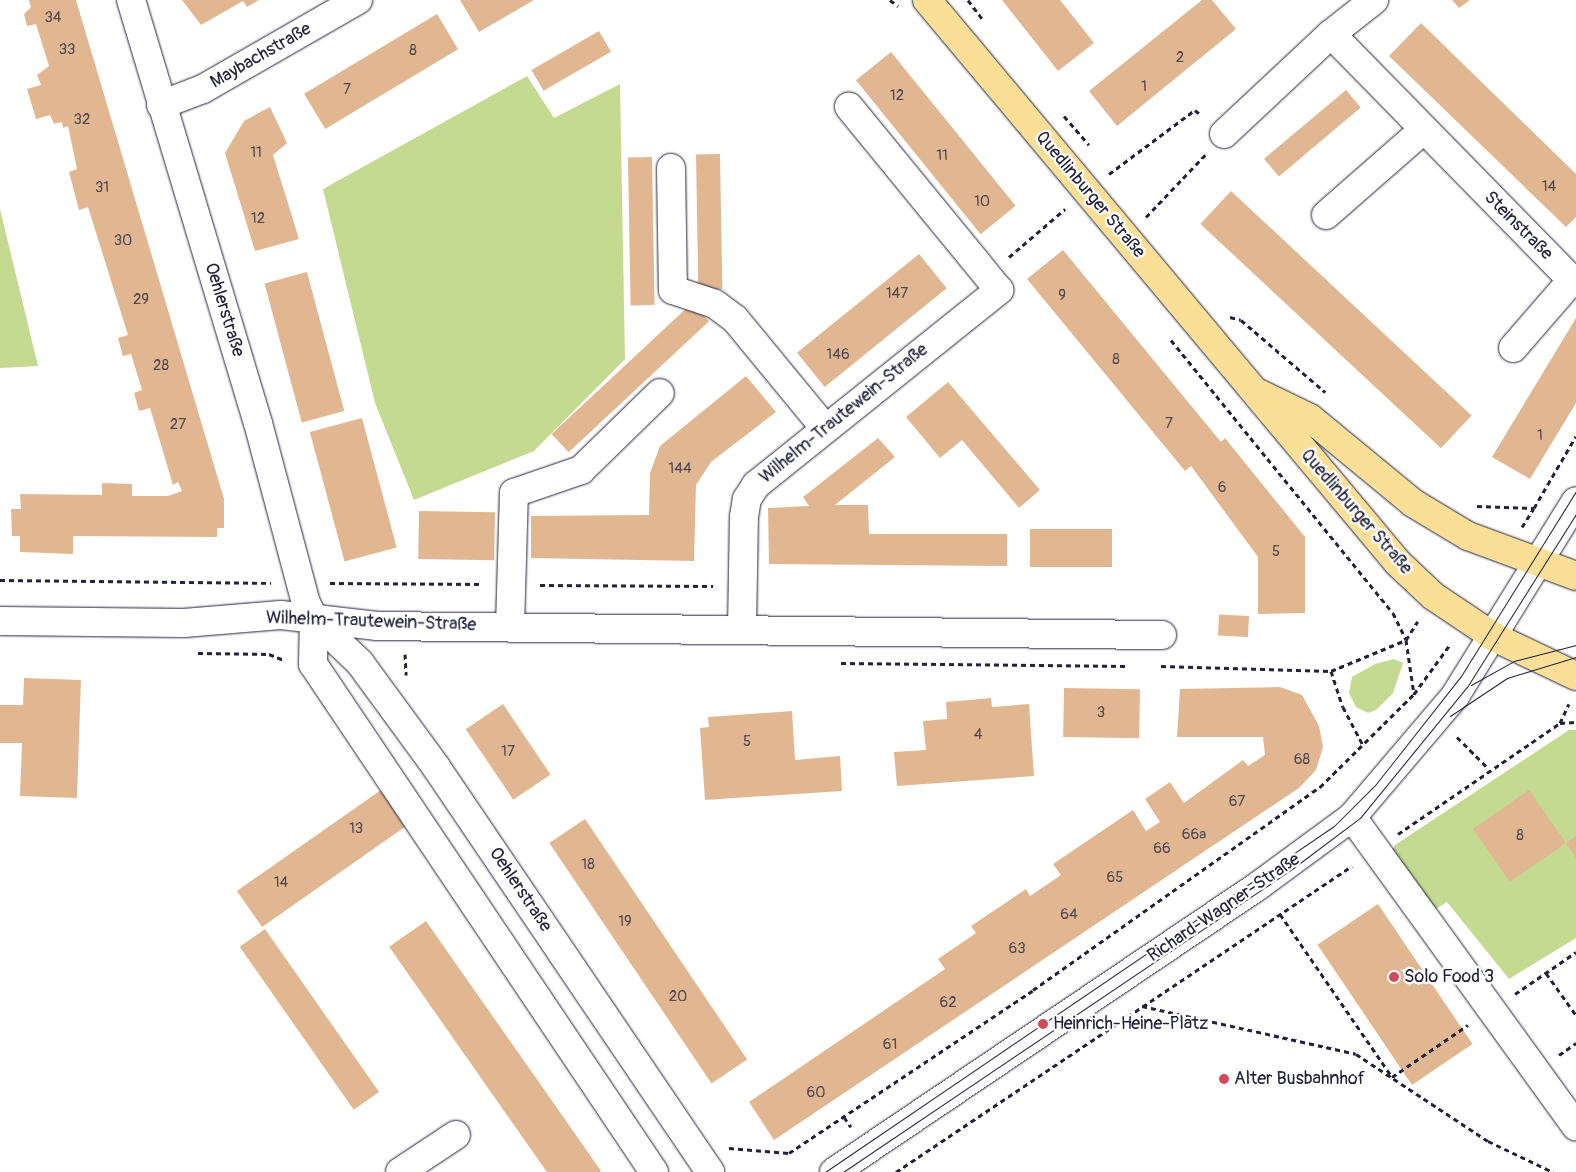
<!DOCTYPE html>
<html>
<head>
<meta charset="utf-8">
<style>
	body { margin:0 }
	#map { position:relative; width:1576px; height:1172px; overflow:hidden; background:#fff; font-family:Pangolin,sans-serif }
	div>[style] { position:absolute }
	.green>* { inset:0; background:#c3da90 }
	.building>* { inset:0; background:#e1b792; transform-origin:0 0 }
	.path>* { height:3px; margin-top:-1.5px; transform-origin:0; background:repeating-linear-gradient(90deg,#22223b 0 5px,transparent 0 9px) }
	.roads { filter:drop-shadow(0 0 1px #22223b) drop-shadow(0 0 1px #22223b) }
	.minor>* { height:28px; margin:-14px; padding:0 14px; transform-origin:14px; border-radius:14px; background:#fff }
	.major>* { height:28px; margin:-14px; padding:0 14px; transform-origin:14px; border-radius:14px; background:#fbdf96 }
	.tram>* { height:1px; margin:-0.5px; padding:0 0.5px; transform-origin:0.5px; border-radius:0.5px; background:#22223b }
	.dots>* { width:14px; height:14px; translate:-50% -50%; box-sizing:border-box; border:2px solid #fff; border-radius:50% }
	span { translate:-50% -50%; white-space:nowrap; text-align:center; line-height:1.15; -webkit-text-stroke:4.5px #fff; paint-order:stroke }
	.number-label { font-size:15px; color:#524751 }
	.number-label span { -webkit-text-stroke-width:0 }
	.street-label { font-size:18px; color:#22223b }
	.poi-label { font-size:18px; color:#22223b }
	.left { translate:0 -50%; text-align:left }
</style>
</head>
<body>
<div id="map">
	<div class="green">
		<div style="clip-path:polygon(527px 76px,554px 118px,620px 84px,625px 359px,534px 451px,414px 500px,375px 403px,323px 189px)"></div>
		<div style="clip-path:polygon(0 209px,38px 366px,0 368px)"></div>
		<div style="clip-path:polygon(1394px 659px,1403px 663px,1393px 693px,1376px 710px,1368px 713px,1356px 707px,1349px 693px,1352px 677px,1375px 664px)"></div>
		<div style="clip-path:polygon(1569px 730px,1576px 730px,1576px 938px,1509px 979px,1447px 902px,1434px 910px,1391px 853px,1395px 845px)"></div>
	</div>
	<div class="building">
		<div style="clip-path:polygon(29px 0,76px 0,224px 499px,224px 528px,217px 528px,217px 537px,73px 536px,73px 554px,20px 552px,20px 536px,12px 536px,11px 509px,21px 509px,20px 494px,102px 495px,102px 483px,132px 484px,132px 496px,168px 496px,182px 491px,178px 482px,173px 485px,150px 408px,139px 411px,134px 393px,142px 390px,131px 354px,123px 356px,118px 338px,128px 335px,88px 207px,79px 210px,69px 172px,77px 169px,68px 126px,63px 128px,62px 122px,54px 124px,50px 115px,36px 119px,27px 89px,41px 85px,37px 75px,49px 66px,36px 24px,27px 26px,24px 14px,31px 7px)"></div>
		<div style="clip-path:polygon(182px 0,259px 0,247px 7px,243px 1px,201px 25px)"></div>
		<div style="clip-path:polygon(460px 0,534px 0,479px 32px)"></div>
		<div style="clip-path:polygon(1002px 0,1060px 0,1094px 43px,1058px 71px)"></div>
		<div style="clip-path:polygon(1202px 0,1212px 0,1236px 29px,1117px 126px,1089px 91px)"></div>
		<div style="clip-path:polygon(1452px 0,1470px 0,1459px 8px)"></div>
		<div style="left:437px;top:14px;width:41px;height:155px;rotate:59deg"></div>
		<div style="clip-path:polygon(1421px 23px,1576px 174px,1576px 217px,1566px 227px,1389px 56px)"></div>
		<div style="left:599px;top:31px;width:24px;height:78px;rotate:60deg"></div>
		<div style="left:891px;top:52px;width:198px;height:45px;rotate:51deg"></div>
		<div style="left:1346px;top:90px;width:23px;height:107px;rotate:50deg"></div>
		<div style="clip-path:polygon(270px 107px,287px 143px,273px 155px,299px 239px,255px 251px,225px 153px,244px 121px)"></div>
		<div style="left:720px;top:154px;width:135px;height:24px;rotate:89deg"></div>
		<div style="left:652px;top:157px;width:148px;height:24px;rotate:89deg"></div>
		<div style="left:1231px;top:191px;width:329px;height:45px;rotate:43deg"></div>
		<div style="clip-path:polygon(1063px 250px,1221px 442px,1225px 438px,1305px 537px,1305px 613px,1258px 614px,1258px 557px,1191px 466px,1185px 471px,1027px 279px)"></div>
		<div style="left:919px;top:254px;width:44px;height:157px;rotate:51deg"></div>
		<div style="left:307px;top:272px;width:144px;height:44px;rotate:75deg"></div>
		<div style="left:692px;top:303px;width:25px;height:192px;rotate:47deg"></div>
		<div style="clip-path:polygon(1576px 318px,1576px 403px,1530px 479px,1492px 457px)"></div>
		<div style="clip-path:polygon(746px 376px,776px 412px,711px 462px,696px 485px,694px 561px,531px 558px,531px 516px,649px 515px,650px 473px,660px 446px)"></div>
		<div style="clip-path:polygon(948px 382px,1040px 490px,1019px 508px,962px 440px,940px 458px,906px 417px)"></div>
		<div style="left:362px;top:418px;width:134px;height:54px;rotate:75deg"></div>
		<div style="clip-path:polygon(878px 438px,895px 457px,835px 505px,868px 505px,869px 534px,1007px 534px,1007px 566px,769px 564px,768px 508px,809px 506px,803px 497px)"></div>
		<div style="left:419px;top:511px;width:76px;height:48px;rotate:1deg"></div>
		<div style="left:1112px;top:529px;width:38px;height:82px;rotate:90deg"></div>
		<div style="left:1249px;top:616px;width:21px;height:30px;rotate:93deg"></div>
		<div style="clip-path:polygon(24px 678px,81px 680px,77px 798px,20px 796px,22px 743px,0 743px,0 705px,23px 705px)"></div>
		<div style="clip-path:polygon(1280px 687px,1302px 695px,1319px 726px,1323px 747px,1316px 770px,1299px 788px,774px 1140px,749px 1102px,945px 969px,938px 959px,976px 933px,971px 926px,1026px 889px,1030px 896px,1061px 875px,1053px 864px,1133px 810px,1146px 831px,1160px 822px,1145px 799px,1170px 782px,1184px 803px,1243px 760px,1248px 766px,1265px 755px,1263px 737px,1177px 737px,1180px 689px)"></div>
		<div style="left:1064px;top:688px;width:76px;height:49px;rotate:1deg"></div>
		<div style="clip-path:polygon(991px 698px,992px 707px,1029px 704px,1034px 776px,897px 786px,894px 752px,926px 750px,923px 721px,947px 719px,946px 702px)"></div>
		<div style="left:503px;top:704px;width:85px;height:45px;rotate:56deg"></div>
		<div style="clip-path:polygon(792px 711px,795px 760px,840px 756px,842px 791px,705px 800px,700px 728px,709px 727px,708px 717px)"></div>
		<div style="left:381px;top:790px;width:44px;height:176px;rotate:55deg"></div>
		<div style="clip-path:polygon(1529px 790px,1566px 843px,1576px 836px,1576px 858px,1566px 843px,1510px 882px,1473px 829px)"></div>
		<div style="left:585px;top:819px;width:290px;height:43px;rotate:56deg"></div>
		<div style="left:1378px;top:904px;width:169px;height:73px;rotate:56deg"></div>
		<div style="left:426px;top:921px;width:305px;height:45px;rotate:55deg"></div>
		<div style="left:265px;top:929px;width:199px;height:31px;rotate:55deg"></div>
	</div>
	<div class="path">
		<div style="left:890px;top:0;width:10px;rotate:37deg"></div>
		<div style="left:968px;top:0;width:25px;rotate:53deg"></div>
		<div style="left:1064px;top:116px;width:38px;rotate:49deg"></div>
		<div style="left:1109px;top:174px;width:107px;rotate:-36.7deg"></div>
		<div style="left:1195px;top:110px;width:9px;rotate:41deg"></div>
		<div style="left:1146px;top:217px;width:86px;rotate:-46.4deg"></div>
		<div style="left:1009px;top:257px;width:74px;rotate:-40.6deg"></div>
		<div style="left:1230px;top:317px;width:11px;rotate:15deg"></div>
		<div style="left:1241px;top:320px;width:111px;rotate:40.6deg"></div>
		<div style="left:1171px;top:340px;width:352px;rotate:50.9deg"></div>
		<div style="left:1393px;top:613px;width:30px;rotate:64deg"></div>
		<div style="left:1406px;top:640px;width:55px;rotate:81.6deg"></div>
		<div style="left:1477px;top:506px;width:57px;rotate:2deg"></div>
		<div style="left:1534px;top:508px;width:83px;rotate:-59.7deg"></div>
		<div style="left:1522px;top:527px;width:22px;rotate:-58deg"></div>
		<div style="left:0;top:580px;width:271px;rotate:0.6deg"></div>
		<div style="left:330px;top:583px;width:153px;rotate:0.4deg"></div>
		<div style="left:540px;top:585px;width:173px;rotate:0.3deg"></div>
		<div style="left:198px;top:653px;width:71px;rotate:0.8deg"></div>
		<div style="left:269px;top:654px;width:18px;rotate:22deg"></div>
		<div style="left:405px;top:654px;width:21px;rotate:87deg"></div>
		<div style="left:841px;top:663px;width:286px;rotate:0.6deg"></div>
		<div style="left:1161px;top:666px;width:170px;rotate:1.7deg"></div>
		<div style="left:1331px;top:671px;width:81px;rotate:-22.5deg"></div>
		<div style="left:1406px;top:640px;width:22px;rotate:-58deg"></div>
		<div style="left:1331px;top:671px;width:38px;rotate:72deg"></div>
		<div style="left:1343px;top:707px;width:45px;rotate:62.3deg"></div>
		<div style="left:1560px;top:723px;width:21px;rotate:-65deg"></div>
		<div style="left:1457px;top:737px;width:45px;rotate:45deg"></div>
		<div style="left:1398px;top:834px;width:196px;rotate:-34.4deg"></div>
		<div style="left:1560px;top:723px;width:16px;rotate:-4deg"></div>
		<div style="left:1280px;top:914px;width:198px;rotate:55.5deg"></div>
		<div style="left:1392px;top:1077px;width:92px;rotate:-34.4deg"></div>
		<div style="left:1546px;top:973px;width:52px;rotate:54.5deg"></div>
		<div style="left:1515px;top:994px;width:74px;rotate:-34.5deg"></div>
		<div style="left:1142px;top:1006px;width:219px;rotate:12.6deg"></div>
		<div style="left:1356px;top:1054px;width:158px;rotate:33.4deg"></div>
		<div style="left:1488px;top:1141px;width:72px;rotate:25.5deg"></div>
		<div style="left:1559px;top:1055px;width:21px;rotate:-35deg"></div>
		<div style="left:844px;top:1117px;width:12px;rotate:55deg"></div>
		<div style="left:729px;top:1148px;width:60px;rotate:4.8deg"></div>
		<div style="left:789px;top:1153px;width:293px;rotate:-33.7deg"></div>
		<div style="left:1033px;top:990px;width:352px;rotate:-35.3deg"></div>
		<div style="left:1320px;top:787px;width:132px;rotate:-44.7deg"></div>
		<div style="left:1414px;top:694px;width:63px;rotate:-54deg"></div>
		<div style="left:896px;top:1172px;width:549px;rotate:-33.86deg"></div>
	</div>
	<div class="roads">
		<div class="minor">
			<div style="left:131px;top:0;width:442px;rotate:73.3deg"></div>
			<div style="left:258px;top:423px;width:186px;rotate:75.1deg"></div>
			<div style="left:306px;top:603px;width:18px;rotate:63deg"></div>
			<div style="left:314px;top:619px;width:64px;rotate:43.7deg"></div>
			<div style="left:360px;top:663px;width:129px;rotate:53.8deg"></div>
			<div style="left:436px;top:767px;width:489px;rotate:55.9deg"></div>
			<div style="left:1331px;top:34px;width:344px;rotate:45.6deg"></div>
			<div style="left:1572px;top:280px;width:90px;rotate:130.9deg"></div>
			<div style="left:161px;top:105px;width:45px;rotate:-20.9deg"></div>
			<div style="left:203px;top:89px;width:179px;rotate:-29.9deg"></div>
			<div style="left:1224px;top:134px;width:146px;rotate:-43.1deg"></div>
			<div style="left:1331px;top:34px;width:55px;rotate:-38.3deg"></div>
			<div style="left:671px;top:168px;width:122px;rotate:89.1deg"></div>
			<div style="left:673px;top:290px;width:44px;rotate:18.4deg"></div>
			<div style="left:715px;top:304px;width:25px;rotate:37deg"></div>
			<div style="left:735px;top:319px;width:140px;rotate:50.5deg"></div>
			<div style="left:1326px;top:215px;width:128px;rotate:-41.2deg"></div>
			<div style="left:314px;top:619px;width:45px;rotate:91.3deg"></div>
			<div style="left:313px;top:664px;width:612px;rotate:56.13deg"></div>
			<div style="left:0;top:621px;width:184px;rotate:0.6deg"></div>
			<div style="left:184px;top:623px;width:97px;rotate:-4.7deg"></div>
			<div style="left:281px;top:615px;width:97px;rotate:6.5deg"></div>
			<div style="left:377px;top:626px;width:785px;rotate:0.66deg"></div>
			<div style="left:510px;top:626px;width:133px;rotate:-88.3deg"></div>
			<div style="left:514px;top:493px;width:71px;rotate:-18.9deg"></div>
			<div style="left:581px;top:470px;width:110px;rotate:-44.3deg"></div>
			<div style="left:742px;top:628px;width:111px;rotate:-89deg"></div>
			<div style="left:744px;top:517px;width:18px;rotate:-81deg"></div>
			<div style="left:747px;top:499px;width:17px;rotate:-57deg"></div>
			<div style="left:756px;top:485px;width:312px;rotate:-38.7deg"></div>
			<div style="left:999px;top:290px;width:237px;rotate:-129.3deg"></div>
			<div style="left:1352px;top:817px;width:382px;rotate:54.1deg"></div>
			<div style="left:400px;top:1172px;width:67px;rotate:-33.5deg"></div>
			<div style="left:834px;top:1172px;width:511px;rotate:-34deg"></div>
			<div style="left:1258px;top:886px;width:117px;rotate:-36.3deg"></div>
			<div style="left:1352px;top:817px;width:159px;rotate:-49.6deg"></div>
			<div style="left:1455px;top:696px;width:229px;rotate:-58.2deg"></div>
		</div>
		<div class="major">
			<div style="left:927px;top:0;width:734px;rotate:50.08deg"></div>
			<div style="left:1398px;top:563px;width:48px;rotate:43.3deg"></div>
			<div style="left:1433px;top:596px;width:73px;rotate:33.9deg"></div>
			<div style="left:1494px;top:637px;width:91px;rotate:25.4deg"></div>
			<div style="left:1260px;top:394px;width:55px;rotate:25.6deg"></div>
			<div style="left:1310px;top:418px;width:134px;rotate:39.5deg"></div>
			<div style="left:1413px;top:503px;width:64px;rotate:31deg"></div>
			<div style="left:1468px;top:536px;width:115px;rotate:20.3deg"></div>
		</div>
	</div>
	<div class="tram">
		<div style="left:1471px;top:685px;width:49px;rotate:-29.2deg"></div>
		<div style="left:1514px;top:661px;width:64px;rotate:-14.5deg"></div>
		<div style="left:1450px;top:716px;width:69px;rotate:-33.7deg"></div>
		<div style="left:1507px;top:678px;width:72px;rotate:-16.9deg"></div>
		<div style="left:825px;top:1172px;width:615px;rotate:-34.21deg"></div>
		<div style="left:1334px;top:826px;width:59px;rotate:-45deg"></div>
		<div style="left:1376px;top:784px;width:137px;rotate:-51.8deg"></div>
		<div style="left:1461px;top:676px;width:218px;rotate:-58.1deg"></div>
		<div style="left:843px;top:1172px;width:542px;rotate:-34.01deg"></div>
		<div style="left:1292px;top:869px;width:85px;rotate:-36.9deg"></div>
		<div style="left:1360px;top:818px;width:169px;rotate:-50.8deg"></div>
		<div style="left:1467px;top:687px;width:204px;rotate:-57.8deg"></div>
	</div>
	<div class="dots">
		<div style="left:1394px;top:977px;background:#d1495b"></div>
		<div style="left:1043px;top:1024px;background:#d1495b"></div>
		<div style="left:1224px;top:1079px;background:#d1495b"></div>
	</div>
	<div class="number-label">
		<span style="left:53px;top:18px">34</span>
		<span style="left:67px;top:50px">33</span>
		<span style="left:413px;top:51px">8</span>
		<span style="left:1180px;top:58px">2</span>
		<span style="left:1144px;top:87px">1</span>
		<span style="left:347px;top:90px">7</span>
		<span style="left:897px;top:96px">12</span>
		<span style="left:82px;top:120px">32</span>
		<span style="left:256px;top:153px">11</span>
		<span style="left:942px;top:156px">11</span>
		<span style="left:1549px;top:187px">14</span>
		<span style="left:102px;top:188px">31</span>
		<span style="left:982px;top:202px">10</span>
		<span style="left:258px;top:219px">12</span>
		<span style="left:123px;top:241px">30</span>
		<span style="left:897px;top:294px">147</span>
		<span style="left:1062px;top:296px">9</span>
		<span style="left:141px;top:300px">29</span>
		<span style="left:838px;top:355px">146</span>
		<span style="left:1116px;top:360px">8</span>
		<span style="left:161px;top:366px">28</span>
		<span style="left:1169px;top:424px">7</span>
		<span style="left:178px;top:425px">27</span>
		<span style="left:1540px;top:436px">1</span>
		<span style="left:680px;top:469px">144</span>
		<span style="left:1222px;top:488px">6</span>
		<span style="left:1276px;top:552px">5</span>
		<span style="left:1101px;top:713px">3</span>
		<span style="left:978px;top:735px">4</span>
		<span style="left:747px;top:742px">5</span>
		<span style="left:508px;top:752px">17</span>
		<span style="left:1302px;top:760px">68</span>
		<span style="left:1237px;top:802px">67</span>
		<span style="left:356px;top:829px">13</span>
		<span style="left:1194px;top:835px">66a</span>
		<span style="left:1520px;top:836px">8</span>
		<span style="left:1162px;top:849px">66</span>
		<span style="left:588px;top:865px">18</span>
		<span style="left:1115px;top:878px">65</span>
		<span style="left:281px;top:883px">14</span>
		<span style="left:1069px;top:915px">64</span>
		<span style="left:625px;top:922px">19</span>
		<span style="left:1017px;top:949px">63</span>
		<span style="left:678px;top:997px">20</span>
		<span style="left:948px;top:1003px">62</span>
		<span style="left:890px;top:1045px">61</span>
		<span style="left:816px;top:1093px">60</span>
	</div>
	<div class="street-label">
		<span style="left:261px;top:56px;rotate:-30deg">Maybachstraße</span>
		<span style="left:1090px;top:195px;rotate:50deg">Quedlinburger Straße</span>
		<span style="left:1518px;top:226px;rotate:45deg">Steinstraße</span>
		<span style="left:224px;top:310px;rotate:73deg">Oehlerstraße</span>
		<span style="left:844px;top:414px;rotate:-39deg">Wilhelm-Trautewein-Straße</span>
		<span style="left:1356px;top:512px;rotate:49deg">Quedlinburger Straße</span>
		<span style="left:371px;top:622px;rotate:2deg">Wilhelm-Trautewein-Straße</span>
		<span style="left:520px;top:890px;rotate:56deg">Oehlerstraße</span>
		<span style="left:1224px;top:908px;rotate:-34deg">Richard-Wagner-Straße</span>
	</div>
	<div class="poi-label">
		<span class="left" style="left:1404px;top:977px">Solo Food 3</span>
		<span class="left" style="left:1053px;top:1024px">Heinrich-Heine-Platz</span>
		<span class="left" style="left:1234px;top:1079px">Alter Busbahnhof</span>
	</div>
</div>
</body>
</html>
